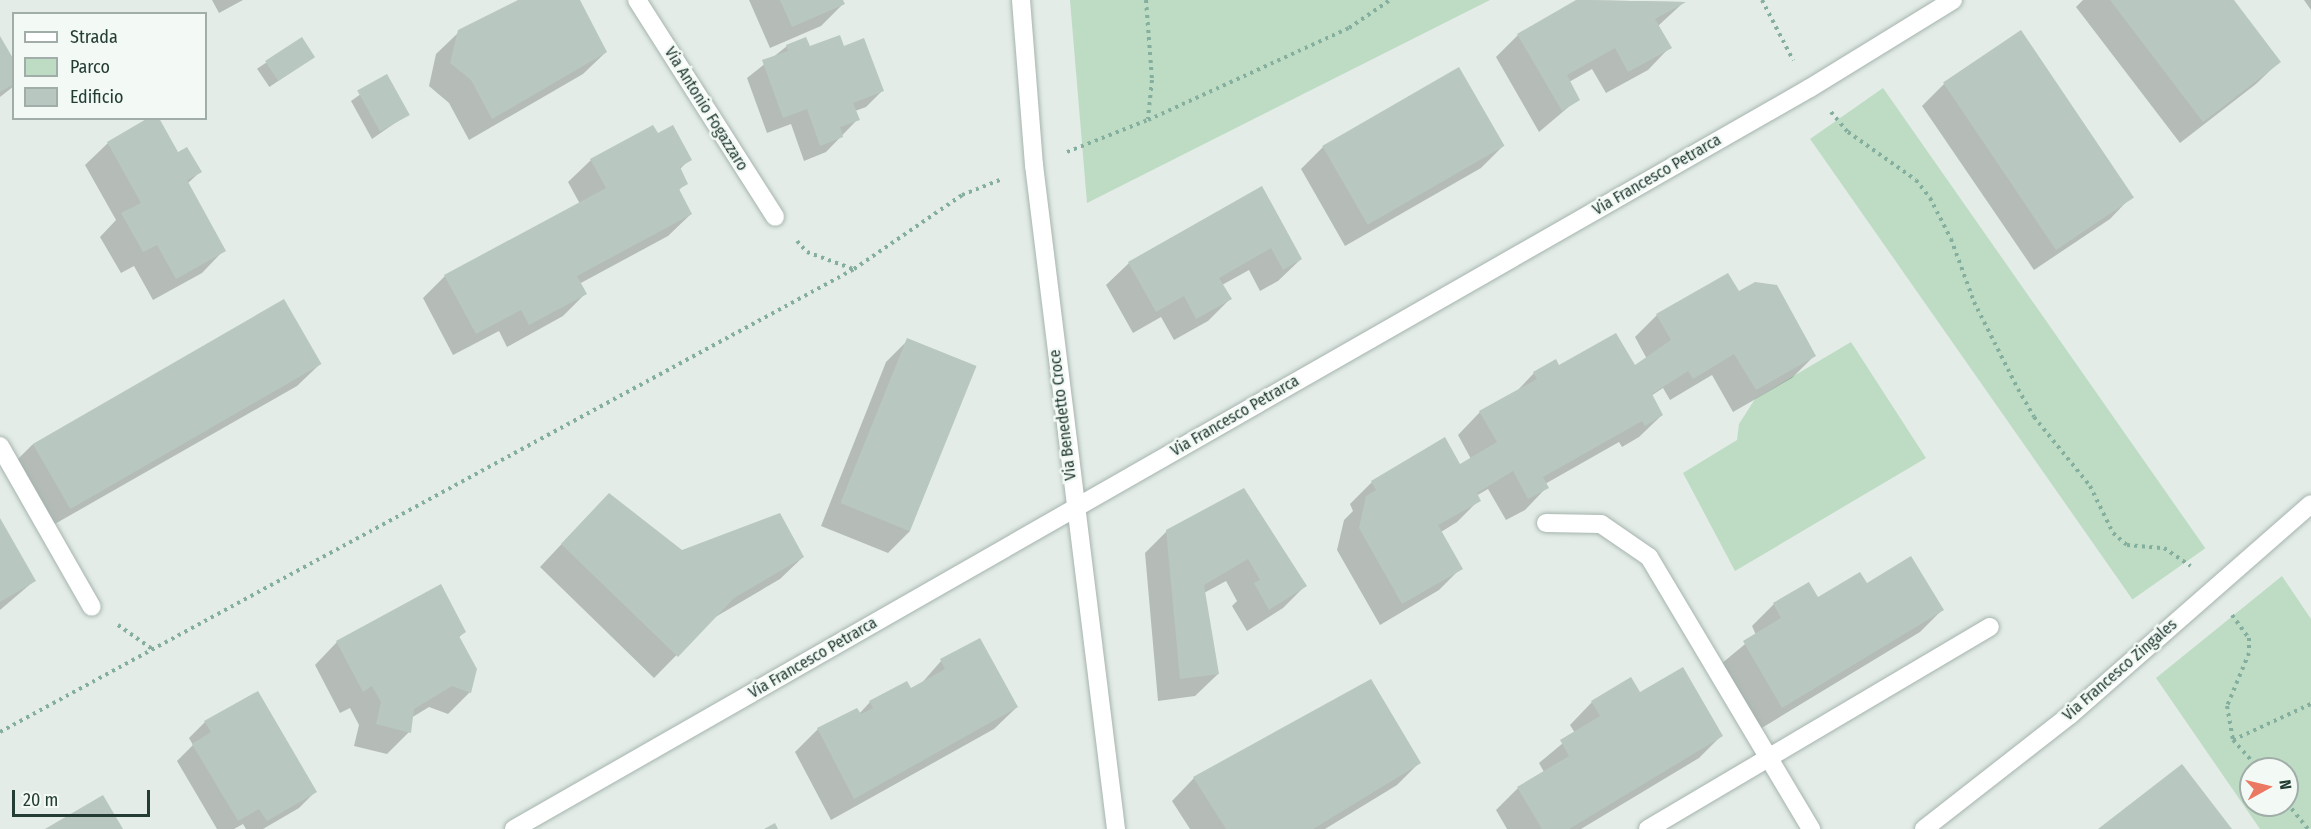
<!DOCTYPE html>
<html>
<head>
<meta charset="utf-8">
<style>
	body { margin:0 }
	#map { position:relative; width:2311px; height:829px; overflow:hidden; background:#e3ece7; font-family:"Fira Sans Condensed",sans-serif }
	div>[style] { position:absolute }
	.green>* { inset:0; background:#bddcc3; transform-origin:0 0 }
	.shadow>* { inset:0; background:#0003; transform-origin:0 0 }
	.building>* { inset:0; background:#b8c7c0; transform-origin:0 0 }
	.path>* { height:4px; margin-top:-2px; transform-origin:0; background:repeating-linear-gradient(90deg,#84ae9e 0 3px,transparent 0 7.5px) }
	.roads { filter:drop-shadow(0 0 2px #a6b4ae) drop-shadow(0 0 2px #a6b4ae) }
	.lane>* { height:18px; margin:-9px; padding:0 9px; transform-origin:9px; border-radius:9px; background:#fff }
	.street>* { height:18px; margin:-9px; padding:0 9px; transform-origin:9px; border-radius:9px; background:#fff }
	span { translate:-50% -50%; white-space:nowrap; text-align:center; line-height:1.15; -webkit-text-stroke:5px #f3f9f5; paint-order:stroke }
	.street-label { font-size:16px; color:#233c34 }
	.legend { position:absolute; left:12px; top:12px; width:195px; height:108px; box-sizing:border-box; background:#f3f9f5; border:2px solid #a0ada8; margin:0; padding:8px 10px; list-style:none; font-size:18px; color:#233c34 }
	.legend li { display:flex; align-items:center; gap:12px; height:30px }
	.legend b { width:30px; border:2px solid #a0ada8 }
	.north { position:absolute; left:2239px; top:757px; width:60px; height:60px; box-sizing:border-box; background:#f3f9f5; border:2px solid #a0ada8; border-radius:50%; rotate:82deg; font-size:16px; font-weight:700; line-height:24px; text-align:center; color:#233c34 }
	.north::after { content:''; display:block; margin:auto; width:21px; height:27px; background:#eb7861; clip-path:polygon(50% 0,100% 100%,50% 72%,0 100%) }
	.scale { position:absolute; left:12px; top:790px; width:138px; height:27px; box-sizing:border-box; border:3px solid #233c34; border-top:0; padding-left:8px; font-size:18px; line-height:21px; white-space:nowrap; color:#233c34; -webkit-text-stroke:4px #f3f9f5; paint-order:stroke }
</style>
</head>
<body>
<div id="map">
	<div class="green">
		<div style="clip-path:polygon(1070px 0,1490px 0,1087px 203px)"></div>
		<div style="left:1883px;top:88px;width:562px;height:89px;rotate:55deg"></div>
		<div style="clip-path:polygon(1851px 342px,1926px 458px,1735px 571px,1683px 473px,1737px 440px,1739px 424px,1755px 399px)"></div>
		<div style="clip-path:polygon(evenodd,2282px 576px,2311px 619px,2311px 829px,2260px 829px,2156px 678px,2282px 576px,2251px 769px,2287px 769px,2287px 805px,2251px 805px,2251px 769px)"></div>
	</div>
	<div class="shadow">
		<div style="clip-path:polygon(212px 0,243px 0,219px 13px)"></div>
		<div style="clip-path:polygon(521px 0,578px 0,606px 52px,583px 74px,469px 140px,449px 103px,429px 86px,436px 54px,459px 32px)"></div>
		<div style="clip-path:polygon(749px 0,842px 0,843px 4px,821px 26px,770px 48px)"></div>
		<div style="clip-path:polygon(1579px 0,1684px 2px,1658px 26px,1670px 47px,1648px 70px,1606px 93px,1592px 69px,1569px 82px,1578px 99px,1539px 132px,1496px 57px,1518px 35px)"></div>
		<div style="clip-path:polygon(2083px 0,2232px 0,2279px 62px,2256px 84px,2180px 143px,2076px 7px)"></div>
		<div style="clip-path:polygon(2304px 0,2311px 0,2311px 10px)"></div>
		<div style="clip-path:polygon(0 39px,14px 63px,14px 86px,0 97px)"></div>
		<div style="left:301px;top:39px;width:22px;height:53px;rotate:56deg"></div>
		<div style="clip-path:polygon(787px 46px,843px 47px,882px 91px,866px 107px,855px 111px,858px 119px,826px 152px,804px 161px,791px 124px,767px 133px,747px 78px)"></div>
		<div style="clip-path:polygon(386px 76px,408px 114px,372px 139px,351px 101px)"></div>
		<div style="clip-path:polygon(1944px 84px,2132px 196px,2110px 219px,2034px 270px,1922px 106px)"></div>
		<div style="clip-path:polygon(657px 135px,690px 159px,679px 170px,686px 183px,678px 191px,691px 214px,668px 236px,579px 284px,585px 294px,563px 316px,507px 347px,499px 331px,453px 355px,423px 298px,445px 276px,580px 204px,568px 182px,591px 160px)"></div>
		<div style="clip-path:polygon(108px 143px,177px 154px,200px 172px,187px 184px,224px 250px,202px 273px,153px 300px,134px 266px,121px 273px,100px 237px,116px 220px,85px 165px)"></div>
		<div style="clip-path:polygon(1503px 146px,1481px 168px,1345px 246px,1301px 169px,1323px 147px)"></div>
		<div style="clip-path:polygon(1261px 189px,1301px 259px,1278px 281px,1260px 291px,1249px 270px,1222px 285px,1230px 299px,1208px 321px,1174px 340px,1161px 317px,1133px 333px,1106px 285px,1129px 263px)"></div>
		<div style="clip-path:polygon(1739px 293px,1814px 356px,1792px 378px,1733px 412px,1712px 375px,1670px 400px,1663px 388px,1651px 396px,1662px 415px,1639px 437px,1622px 447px,1619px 442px,1545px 484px,1547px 487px,1525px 510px,1506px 520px,1488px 489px,1476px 496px,1479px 500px,1457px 522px,1441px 532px,1461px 568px,1439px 590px,1380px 625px,1337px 550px,1344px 520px,1353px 511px,1350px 504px,1372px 482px,1460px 466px,1471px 459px,1458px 435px,1480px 412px,1514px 394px,1534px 373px,1559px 367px,1634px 368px,1647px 359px,1635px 337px,1657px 315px)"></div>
		<div style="clip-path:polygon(284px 301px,320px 364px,297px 386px,46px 529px,10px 467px,32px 445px)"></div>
		<div style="clip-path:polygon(908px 340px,910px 531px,888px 553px,821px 526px,886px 362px)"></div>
		<div style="clip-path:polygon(1243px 490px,1305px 586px,1283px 608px,1247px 631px,1232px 606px,1237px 601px,1226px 581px,1204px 593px,1218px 674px,1195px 696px,1158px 701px,1145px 553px,1167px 531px)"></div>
		<div style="clip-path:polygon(587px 517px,682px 551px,803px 557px,780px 579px,712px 619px,654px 678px,540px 567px)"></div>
		<div style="clip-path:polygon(0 521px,34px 581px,0 610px)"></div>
		<div style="clip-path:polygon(1818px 599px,1942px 610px,1920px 632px,1760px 729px,1721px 664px,1756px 635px,1752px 626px,1774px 604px)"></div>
		<div style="clip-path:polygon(465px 632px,458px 638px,470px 692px,448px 714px,429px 707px,411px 718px,409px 732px,387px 754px,354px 746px,359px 725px,350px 708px,340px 713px,315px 665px,337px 642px)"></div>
		<div style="clip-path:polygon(941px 661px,1017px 707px,994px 729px,831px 820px,795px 752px,818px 729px,856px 710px,859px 714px,870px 702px,920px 685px)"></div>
		<div style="clip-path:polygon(1631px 679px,1640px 694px,1721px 736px,1699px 758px,1581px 829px,1507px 829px,1496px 810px,1518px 788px,1544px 772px,1539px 763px,1575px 733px,1570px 725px,1592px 702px)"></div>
		<div style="clip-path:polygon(205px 722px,315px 792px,299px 808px,263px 829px,246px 829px,243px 824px,234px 829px,217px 829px,177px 761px,193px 745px,189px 738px)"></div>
		<div style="clip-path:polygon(1419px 763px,1397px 785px,1325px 829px,1190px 829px,1172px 801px,1194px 778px)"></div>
	</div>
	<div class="building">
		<div style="clip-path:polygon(518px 0,580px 0,607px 52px,492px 119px,471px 80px,450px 63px,458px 30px)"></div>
		<div style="clip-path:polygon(780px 0,843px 0,845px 4px,792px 27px)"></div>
		<div style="clip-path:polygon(1576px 0,1686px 2px,1655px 19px,1672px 48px,1628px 72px,1615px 48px,1567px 75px,1580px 100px,1562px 111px,1517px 34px)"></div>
		<div style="clip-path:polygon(2110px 0,2234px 0,2281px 62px,2203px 122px)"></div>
		<div style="left:2021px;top:30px;width:202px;height:94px;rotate:56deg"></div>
		<div style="clip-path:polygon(840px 35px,844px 46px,864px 38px,884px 91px,853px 103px,860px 120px,840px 127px,843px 137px,820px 146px,807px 109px,783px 118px,762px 60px,788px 51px,786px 45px,806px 37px,810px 46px)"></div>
		<div style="clip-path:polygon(0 36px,14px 60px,14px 84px,0 92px)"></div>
		<div style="left:302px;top:37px;width:24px;height:44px;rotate:57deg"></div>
		<div style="left:1459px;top:67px;width:91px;height:158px;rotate:60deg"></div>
		<div style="left:387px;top:74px;width:47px;height:34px;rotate:61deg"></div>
		<div style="clip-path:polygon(148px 118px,159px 118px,178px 152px,187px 147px,202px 172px,187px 180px,226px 251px,176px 279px,157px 245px,143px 252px,121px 213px,141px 203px,107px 142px)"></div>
		<div style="clip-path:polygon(653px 125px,658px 133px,673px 125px,692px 160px,680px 167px,688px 184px,679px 189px,692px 214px,577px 276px,587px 294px,529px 325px,521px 310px,476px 334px,444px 275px,606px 188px,590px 159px)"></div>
		<div style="clip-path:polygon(1262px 186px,1302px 259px,1283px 270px,1271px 248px,1219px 278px,1232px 299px,1196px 319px,1184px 296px,1156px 312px,1128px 262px)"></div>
		<div style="clip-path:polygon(1728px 273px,1739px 291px,1755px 282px,1777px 285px,1816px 356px,1756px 390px,1734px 354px,1693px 379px,1688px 371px,1652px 394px,1663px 415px,1645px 426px,1642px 421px,1543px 477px,1549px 488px,1528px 499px,1513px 471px,1477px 493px,1481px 501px,1438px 525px,1463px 569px,1402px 604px,1359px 528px,1366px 496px,1376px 490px,1371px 481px,1445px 437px,1460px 464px,1497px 442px,1479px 411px,1537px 379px,1533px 372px,1556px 359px,1559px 365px,1616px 333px,1635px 365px,1671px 340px,1656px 314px)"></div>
		<div style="left:284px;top:299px;width:75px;height:290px;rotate:60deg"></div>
		<div style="left:907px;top:338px;width:75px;height:178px;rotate:22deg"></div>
		<div style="clip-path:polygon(1244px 488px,1307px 586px,1269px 610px,1254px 583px,1260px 580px,1248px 559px,1204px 585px,1219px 674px,1180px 679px,1166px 530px)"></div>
		<div style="clip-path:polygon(609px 493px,682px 550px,780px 513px,804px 557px,734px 598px,678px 657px,561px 544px)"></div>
		<div style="clip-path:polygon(0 518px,36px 581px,0 602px)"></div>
		<div style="clip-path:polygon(1911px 556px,1944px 610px,1782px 708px,1743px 641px,1781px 618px,1773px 603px,1809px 582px,1818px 597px,1860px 572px,1867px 583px)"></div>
		<div style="clip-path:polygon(441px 584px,466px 632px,459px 636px,477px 669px,471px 693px,452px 686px,414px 709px,411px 733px,376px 724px,381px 702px,372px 686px,363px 692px,336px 641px)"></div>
		<div style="clip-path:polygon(980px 638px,1018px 707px,854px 799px,817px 728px,857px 708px,861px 714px,873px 708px,869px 701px,907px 681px,911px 688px,945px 669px,940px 659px)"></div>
		<div style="clip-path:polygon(1683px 667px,1723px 736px,1569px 829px,1542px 829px,1517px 787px,1569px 756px,1560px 740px,1600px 716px,1591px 701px,1631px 677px,1640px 692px)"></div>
		<div style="clip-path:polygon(1371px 679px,1421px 763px,1313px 829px,1226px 829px,1193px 777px)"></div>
		<div style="clip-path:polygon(258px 691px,317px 792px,267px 821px,259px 809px,238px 821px,192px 744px,211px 732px,204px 721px)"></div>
		<div style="clip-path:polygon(2182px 764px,2232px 829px,2098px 829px)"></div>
		<div style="clip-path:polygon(103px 795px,123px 829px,45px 829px)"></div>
		<div style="clip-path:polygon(775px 823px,778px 829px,764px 829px)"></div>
	</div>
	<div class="path">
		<div style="left:1146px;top:0;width:80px;rotate:85.7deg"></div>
		<div style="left:1152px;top:80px;width:39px;rotate:96deg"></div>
		<div style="left:1762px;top:0;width:68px;rotate:62.7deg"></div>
		<div style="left:1831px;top:112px;width:26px;rotate:50deg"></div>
		<div style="left:1848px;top:132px;width:83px;rotate:35.2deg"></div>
		<div style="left:1916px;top:180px;width:23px;rotate:52deg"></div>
		<div style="left:1930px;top:198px;width:46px;rotate:62.9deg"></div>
		<div style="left:1951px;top:239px;width:67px;rotate:69.9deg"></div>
		<div style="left:1974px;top:302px;width:97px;rotate:63.2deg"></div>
		<div style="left:2018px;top:389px;width:32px;rotate:60deg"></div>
		<div style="left:2034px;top:417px;width:89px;rotate:50.9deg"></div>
		<div style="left:2090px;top:486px;width:52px;rotate:63.9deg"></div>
		<div style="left:2113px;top:533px;width:18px;rotate:41deg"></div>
		<div style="left:2127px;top:545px;width:37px;rotate:5deg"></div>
		<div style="left:2164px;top:548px;width:32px;rotate:34deg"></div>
		<div style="left:1067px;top:152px;width:87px;rotate:-21.6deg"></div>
		<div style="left:1148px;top:120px;width:221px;rotate:-24.6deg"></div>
		<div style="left:1349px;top:28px;width:50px;rotate:-34.3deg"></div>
		<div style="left:797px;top:241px;width:15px;rotate:48deg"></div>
		<div style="left:807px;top:252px;width:49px;rotate:20.3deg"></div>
		<div style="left:2232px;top:615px;width:29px;rotate:54deg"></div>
		<div style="left:2249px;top:638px;width:15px;rotate:90deg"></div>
		<div style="left:2249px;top:653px;width:57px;rotate:112.5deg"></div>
		<div style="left:2227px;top:706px;width:35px;rotate:80deg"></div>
		<div style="left:2233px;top:740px;width:39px;rotate:48deg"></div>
		<div style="left:118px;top:625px;width:42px;rotate:35.2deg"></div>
		<div style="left:0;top:732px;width:971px;rotate:-28.46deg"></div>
		<div style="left:854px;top:269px;width:131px;rotate:-34.4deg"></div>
		<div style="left:962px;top:195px;width:43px;rotate:-21.8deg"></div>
		<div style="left:2233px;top:740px;width:86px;rotate:-24.8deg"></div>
		<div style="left:2287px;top:803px;width:33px;rotate:51deg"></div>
	</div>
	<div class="roads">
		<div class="lane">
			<div style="left:1546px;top:523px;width:55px;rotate:1deg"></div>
			<div style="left:1601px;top:524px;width:58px;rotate:34.5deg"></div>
			<div style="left:1649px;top:557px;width:317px;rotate:59.2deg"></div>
			<div style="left:1648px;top:829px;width:397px;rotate:-30.6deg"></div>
		</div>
		<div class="street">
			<div style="left:637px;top:0;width:257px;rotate:57.5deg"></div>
			<div style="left:1021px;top:0;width:166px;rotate:85.5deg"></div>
			<div style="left:1034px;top:165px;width:669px;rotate:82.96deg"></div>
			<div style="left:0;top:446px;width:185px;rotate:60.3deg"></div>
			<div style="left:514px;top:829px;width:1493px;rotate:-29.76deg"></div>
			<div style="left:1810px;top:88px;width:168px;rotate:-31.6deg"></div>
			<div style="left:1924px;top:829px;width:185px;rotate:-38deg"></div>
			<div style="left:2070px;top:715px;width:320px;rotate:-41.2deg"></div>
		</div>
	</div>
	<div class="street-label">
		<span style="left:706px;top:109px;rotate:58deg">Via Antonio Fogazzaro</span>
		<span style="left:1657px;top:175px;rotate:-30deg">Via Francesco Petrarca</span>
		<span style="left:1063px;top:415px;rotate:-97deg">Via Benedetto Croce</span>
		<span style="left:1235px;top:416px;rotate:-30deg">Via Francesco Petrarca</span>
		<span style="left:813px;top:658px;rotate:-30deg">Via Francesco Petrarca</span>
		<span style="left:2120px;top:670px;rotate:-41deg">Via Francesco Zingales</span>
	</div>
	<ul class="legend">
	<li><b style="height:8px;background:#fff"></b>Strada</li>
	<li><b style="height:16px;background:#bddcc3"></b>Parco</li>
	<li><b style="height:16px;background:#b8c7c0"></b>Edificio</li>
	</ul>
	<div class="north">N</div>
	<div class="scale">20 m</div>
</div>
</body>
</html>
